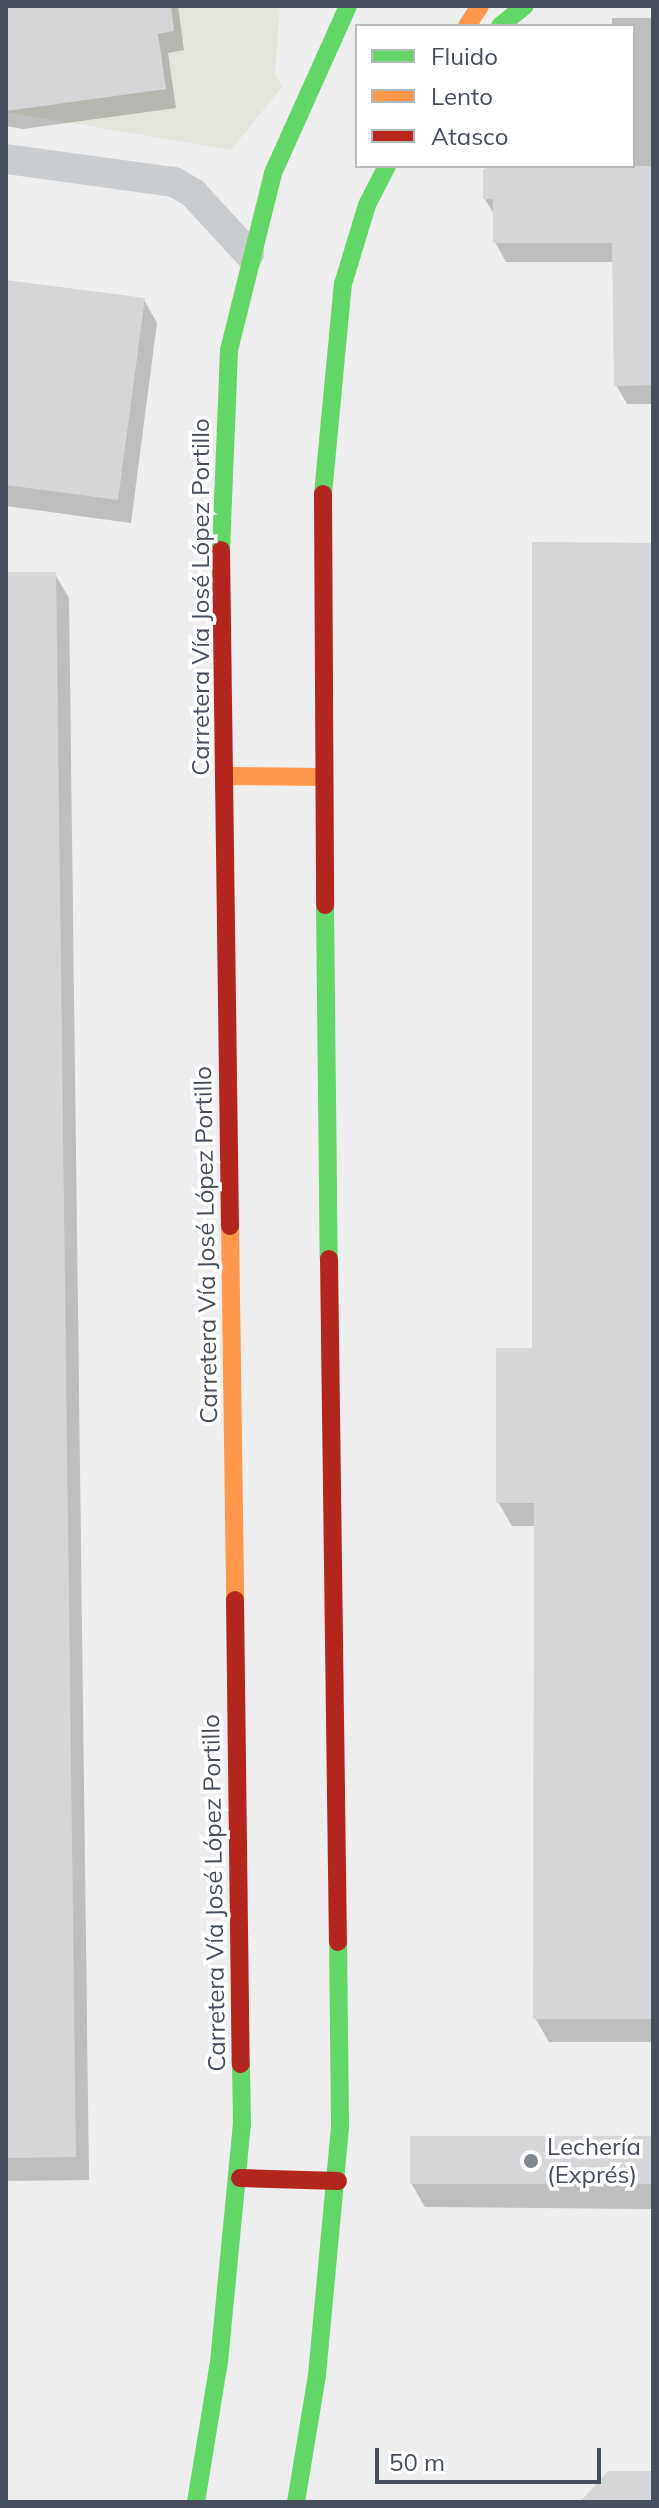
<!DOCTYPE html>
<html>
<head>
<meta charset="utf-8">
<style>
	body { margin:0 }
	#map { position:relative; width:659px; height:2508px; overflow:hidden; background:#efeeee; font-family:Mulish,sans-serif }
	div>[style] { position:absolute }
	.commercial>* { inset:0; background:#e4e3dc }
	.shadow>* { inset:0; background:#0003 }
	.building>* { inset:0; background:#d6d6d8; transform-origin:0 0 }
	.street>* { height:30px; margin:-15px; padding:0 15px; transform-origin:15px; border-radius:15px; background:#cacdcf }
	.fast>* { height:18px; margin:-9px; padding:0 9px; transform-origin:9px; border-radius:9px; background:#63d668 }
	.slow>* { height:18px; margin:-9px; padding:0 9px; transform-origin:9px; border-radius:9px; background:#ff974d }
	.jam>* { height:18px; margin:-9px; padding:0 9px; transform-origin:9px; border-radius:9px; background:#b3261e }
	.dots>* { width:22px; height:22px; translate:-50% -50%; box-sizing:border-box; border:4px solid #fff; border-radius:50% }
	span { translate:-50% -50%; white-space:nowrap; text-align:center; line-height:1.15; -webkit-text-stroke:7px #fff; paint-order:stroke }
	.street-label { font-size:24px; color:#464f5b }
	.poi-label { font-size:24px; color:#464f5b }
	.left { translate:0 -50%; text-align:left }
	.frame { position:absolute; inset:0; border:8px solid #464f5b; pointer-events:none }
	.legend { position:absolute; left:355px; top:24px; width:280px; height:144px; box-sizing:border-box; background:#fff; border:2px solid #b5b9bd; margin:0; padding:10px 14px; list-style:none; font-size:24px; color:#464f5b }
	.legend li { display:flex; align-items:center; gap:16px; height:40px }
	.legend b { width:40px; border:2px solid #b5b9bd }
	.scale { position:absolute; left:375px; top:2448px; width:226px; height:36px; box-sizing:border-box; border:4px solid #464f5b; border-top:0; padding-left:10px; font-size:24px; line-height:28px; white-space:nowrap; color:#464f5b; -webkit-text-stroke:6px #fff; paint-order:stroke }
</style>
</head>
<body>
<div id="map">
	<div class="commercial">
		<div style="clip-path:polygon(6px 6px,280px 6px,275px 73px,282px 87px,231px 150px,6px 112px)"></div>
	</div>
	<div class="shadow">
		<div style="clip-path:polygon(6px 6px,178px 6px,184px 50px,168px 53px,176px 108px,23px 129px,6px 126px)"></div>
		<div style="clip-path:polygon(612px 18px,653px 18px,653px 404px,627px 404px,616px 385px,614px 262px,506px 262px,495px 242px,495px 216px,485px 199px,494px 166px,633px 166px,633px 26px,612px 26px)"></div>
		<div style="clip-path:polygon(6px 282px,144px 300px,157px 323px,131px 523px,6px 506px)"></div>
		<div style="clip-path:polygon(653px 545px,653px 2042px,549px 2042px,535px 2018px,536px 1526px,512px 1526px,498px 1502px,534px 1350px)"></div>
		<div style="clip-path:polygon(6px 574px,55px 574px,69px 598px,89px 2180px,6px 2181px)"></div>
		<div style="clip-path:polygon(653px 2140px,653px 2209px,425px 2207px,411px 2183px)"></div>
	</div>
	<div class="building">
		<div style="clip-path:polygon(6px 6px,171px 6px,174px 31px,158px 34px,166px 89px,6px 111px)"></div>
		<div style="clip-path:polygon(492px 166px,653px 166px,653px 385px,614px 386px,612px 243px,493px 243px,493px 199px,483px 199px,483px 170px)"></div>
		<div style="clip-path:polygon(6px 280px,145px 298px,118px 500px,6px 485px)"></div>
		<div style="clip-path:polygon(532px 542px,653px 543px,653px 2019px,533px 2019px,534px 1503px,496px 1503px,496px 1348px,532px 1348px)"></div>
		<div style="clip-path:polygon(6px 572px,56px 572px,76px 2157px,6px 2158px)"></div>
		<div style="left:410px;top:2136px;width:243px;height:48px"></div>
		<div style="clip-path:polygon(608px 2471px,653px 2471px,653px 2502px,580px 2502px)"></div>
	</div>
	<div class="street">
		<div style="left:6px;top:159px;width:170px;rotate:7.8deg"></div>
		<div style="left:174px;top:182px;width:22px;rotate:30deg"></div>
		<div style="left:193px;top:193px;width:83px;rotate:47.4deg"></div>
	</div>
	<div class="fast">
		<div style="left:500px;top:26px;width:32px;rotate:-39deg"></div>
		<div style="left:323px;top:494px;width:211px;rotate:-84.6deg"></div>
		<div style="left:343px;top:284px;width:83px;rotate:-73.1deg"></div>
		<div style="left:367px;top:205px;width:44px;rotate:-62.9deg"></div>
		<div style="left:221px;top:550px;width:200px;rotate:-87.7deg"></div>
		<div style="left:229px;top:350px;width:182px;rotate:-76deg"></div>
		<div style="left:273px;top:173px;width:183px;rotate:-65.8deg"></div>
		<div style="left:325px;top:905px;width:354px;rotate:89.4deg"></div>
		<div style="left:196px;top:2502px;width:142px;rotate:-80.7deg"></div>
		<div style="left:219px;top:2362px;width:239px;rotate:-84.5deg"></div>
		<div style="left:242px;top:2124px;width:60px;rotate:-91deg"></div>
		<div style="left:296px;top:2502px;width:129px;rotate:-80.6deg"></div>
		<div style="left:317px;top:2375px;width:249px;rotate:-84.7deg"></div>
		<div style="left:340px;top:2127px;width:185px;rotate:-90.6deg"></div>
	</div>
	<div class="slow">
		<div style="left:467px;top:26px;width:24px;rotate:-57deg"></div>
		<div style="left:224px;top:776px;width:99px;rotate:0.6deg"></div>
		<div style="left:230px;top:1226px;width:374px;rotate:89.2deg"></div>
	</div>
	<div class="jam">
		<div style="left:323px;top:494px;width:411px;rotate:89.7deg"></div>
		<div style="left:221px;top:550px;width:676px;rotate:89.24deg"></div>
		<div style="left:329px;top:1259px;width:683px;rotate:89.25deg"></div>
		<div style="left:235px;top:1600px;width:464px;rotate:89.3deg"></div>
		<div style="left:240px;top:2178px;width:98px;rotate:1.8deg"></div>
	</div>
	<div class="dots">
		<div style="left:531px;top:2161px;background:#81878e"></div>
	</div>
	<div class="street-label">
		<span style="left:201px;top:597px;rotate:-90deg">Carretera Vía José López Portillo</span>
		<span style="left:206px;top:1245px;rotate:-91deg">Carretera Vía José López Portillo</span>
		<span style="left:214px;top:1893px;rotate:-91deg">Carretera Vía José López Portillo</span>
	</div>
	<div class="poi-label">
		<span class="left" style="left:547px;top:2161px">Lechería<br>(Exprés)</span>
	</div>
	<div class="frame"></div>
	<ul class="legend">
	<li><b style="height:10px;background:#63d668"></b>Fluido</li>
	<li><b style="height:10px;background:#ff974d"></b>Lento</li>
	<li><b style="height:10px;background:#b3261e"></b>Atasco</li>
	</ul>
	<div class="scale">50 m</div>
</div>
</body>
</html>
